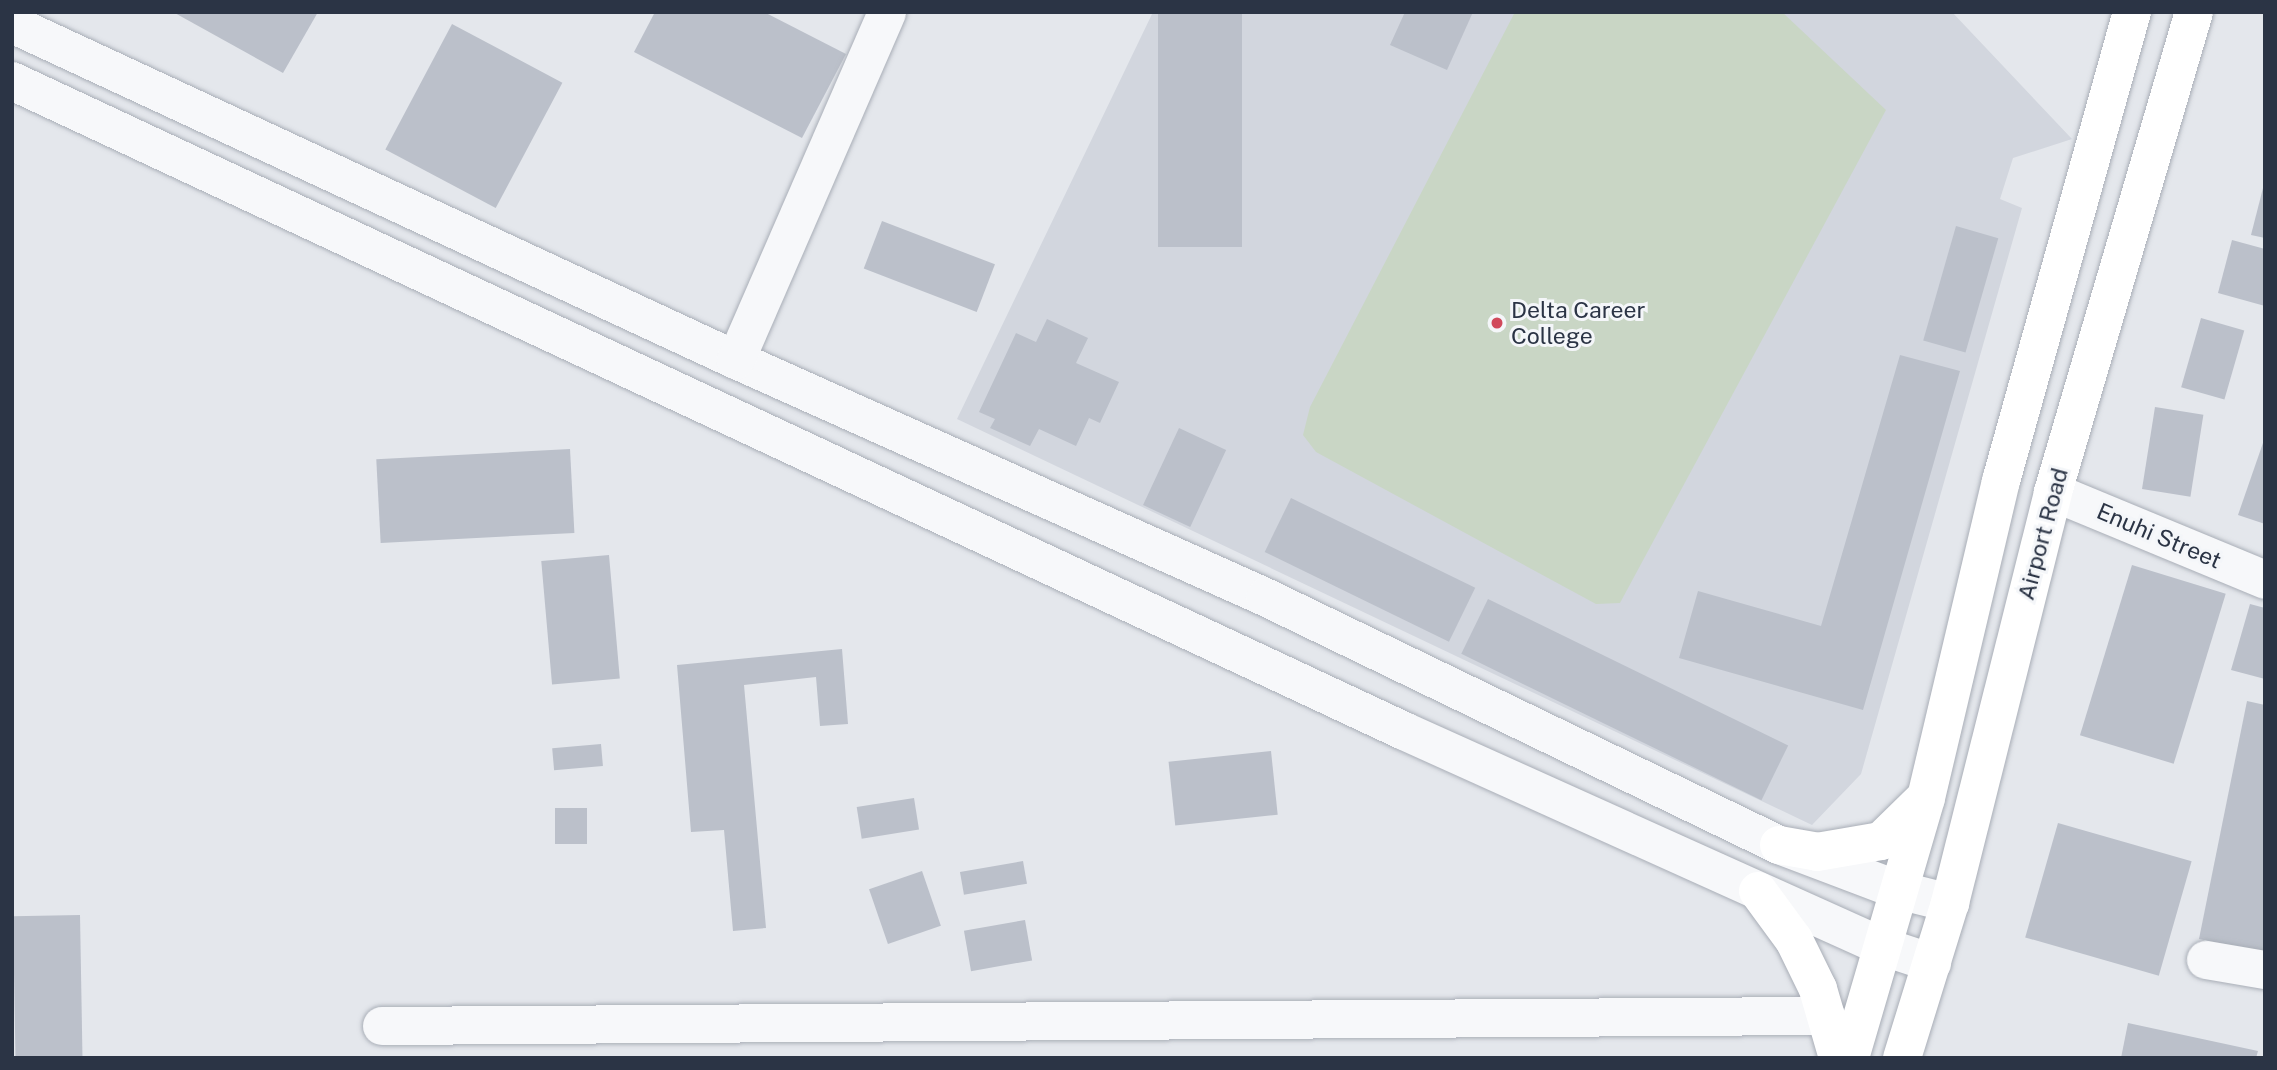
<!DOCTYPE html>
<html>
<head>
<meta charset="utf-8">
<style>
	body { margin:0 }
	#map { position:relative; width:2277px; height:1070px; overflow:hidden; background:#e4e7ec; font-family:"Public Sans",sans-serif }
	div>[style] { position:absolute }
	.built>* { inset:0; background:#d2d6de }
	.green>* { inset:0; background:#c9d6c5 }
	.building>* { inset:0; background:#bbc0ca; transform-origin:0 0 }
	.roads { filter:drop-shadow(0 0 2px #a9aeb7) drop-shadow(0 0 2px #a9aeb7) }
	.minor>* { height:38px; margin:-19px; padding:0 19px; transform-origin:19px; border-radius:19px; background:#f7f8fa }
	.major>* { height:38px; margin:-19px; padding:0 19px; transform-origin:19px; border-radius:19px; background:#fff }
	.dots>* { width:19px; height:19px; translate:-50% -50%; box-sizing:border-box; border:4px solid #f4f6f9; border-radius:50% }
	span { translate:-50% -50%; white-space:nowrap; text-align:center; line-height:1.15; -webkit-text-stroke:6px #f4f6f9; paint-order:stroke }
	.poi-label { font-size:23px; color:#2b3445 }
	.left { translate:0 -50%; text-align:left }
	.street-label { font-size:23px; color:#2b3445 }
	.frame { position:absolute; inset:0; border:14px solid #2b3445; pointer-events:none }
</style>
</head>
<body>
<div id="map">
	<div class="built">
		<div style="clip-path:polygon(1153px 12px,1952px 12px,2072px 139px,2013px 158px,2000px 199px,2022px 208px,1861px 774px,1812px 825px,957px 419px)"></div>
	</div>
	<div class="green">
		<div style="clip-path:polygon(1515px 12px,1782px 12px,1886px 110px,1620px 603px,1596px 604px,1316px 452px,1303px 435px,1310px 407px)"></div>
	</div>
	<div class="building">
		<div style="clip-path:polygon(173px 12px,318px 12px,283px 73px)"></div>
		<div style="clip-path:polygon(655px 12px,764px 12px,846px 54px,802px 138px,634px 52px)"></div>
		<div style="left:1158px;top:12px;width:84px;height:235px"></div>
		<div style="clip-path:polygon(1405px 12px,1473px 12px,1447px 70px,1390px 45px)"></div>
		<div style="left:452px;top:24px;width:125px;height:142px;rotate:28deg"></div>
		<div style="clip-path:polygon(2264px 184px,2265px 184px,2265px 238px,2251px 235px)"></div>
		<div style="left:882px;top:221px;width:121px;height:51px;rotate:21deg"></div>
		<div style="left:1956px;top:226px;width:44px;height:119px;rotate:16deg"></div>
		<div style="clip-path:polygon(2232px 240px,2265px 249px,2265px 306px,2218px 293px)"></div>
		<div style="left:2201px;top:318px;width:45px;height:72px;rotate:16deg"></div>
		<div style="clip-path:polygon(1047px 319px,1088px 338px,1076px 363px,1119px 382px,1100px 423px,1089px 418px,1076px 446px,1039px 429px,1030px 446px,990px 428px,995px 419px,979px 412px,1016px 333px,1036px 342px)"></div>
		<div style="clip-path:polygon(1900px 355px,1960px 371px,1863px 710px,1679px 658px,1698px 591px,1821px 626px)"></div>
		<div style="left:2155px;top:407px;width:49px;height:83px;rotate:9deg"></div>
		<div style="left:1179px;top:428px;width:52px;height:85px;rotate:25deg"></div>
		<div style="clip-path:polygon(2264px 440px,2265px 440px,2265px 524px,2238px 515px)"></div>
		<div style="left:570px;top:449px;width:84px;height:194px;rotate:87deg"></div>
		<div style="left:1291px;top:498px;width:205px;height:60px;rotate:26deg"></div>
		<div style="left:609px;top:555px;width:124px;height:68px;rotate:85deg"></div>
		<div style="left:2132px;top:565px;width:98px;height:178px;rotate:17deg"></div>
		<div style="left:1488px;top:599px;width:334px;height:61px;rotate:26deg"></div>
		<div style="clip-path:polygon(2250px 604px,2265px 608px,2265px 679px,2231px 670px)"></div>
		<div style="clip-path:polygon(842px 649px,848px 724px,820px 726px,816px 677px,744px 685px,766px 928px,733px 931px,724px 830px,691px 832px,677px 665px)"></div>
		<div style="clip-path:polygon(2247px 701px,2265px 705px,2265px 952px,2199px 939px)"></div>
		<div style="left:601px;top:744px;width:22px;height:49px;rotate:85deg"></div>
		<div style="left:1271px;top:751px;width:64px;height:103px;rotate:84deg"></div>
		<div style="left:914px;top:798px;width:32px;height:58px;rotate:81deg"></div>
		<div style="left:555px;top:808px;width:32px;height:36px"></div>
		<div style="left:2058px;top:823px;width:139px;height:119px;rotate:16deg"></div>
		<div style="left:1023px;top:861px;width:23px;height:64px;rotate:80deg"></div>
		<div style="left:922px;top:871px;width:58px;height:56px;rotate:71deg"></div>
		<div style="left:80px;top:915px;width:143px;height:67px;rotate:89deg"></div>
		<div style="left:1025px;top:920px;width:41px;height:62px;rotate:80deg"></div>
		<div style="clip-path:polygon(2128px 1023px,2258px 1051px,2256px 1058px,2121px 1058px)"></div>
	</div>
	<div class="roads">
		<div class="minor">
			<div style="left:12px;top:24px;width:798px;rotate:24.9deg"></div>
			<div style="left:736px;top:360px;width:580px;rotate:24.13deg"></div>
			<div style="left:1265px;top:597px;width:571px;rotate:25.76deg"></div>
			<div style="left:1779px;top:845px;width:127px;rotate:20.7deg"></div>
			<div style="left:1898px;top:890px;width:54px;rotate:14deg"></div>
			<div style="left:12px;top:81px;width:1536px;rotate:25.03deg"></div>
			<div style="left:1404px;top:731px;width:523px;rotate:24.26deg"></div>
			<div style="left:1881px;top:946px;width:54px;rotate:18.4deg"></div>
			<div style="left:736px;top:360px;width:379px;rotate:-66.5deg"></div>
			<div style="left:2053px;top:492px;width:230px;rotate:22.5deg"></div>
			<div style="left:2206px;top:960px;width:60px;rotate:9.6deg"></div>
			<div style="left:382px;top:1026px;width:1444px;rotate:-0.4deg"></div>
		</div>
		<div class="major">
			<div style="left:1779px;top:845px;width:39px;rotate:10deg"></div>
			<div style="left:1817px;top:852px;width:65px;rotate:-9.8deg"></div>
			<div style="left:1881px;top:841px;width:60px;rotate:-44.3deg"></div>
			<div style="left:1758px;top:891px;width:61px;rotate:53.7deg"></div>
			<div style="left:1794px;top:940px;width:55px;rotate:63.9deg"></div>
			<div style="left:1818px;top:989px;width:72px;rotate:73.8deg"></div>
			<div style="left:1850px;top:1058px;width:271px;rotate:-73.7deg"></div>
			<div style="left:1926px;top:798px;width:326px;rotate:-76.7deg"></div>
			<div style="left:2001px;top:481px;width:487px;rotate:-74.4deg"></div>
			<div style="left:1902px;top:1058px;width:162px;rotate:-72.8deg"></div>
			<div style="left:1950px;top:903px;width:424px;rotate:-75.9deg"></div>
			<div style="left:2053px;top:492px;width:500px;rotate:-73.63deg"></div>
		</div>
	</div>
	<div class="dots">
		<div style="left:1497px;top:323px;background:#d1495b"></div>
	</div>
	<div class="poi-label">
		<span class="left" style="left:1511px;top:323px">Delta Career<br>College</span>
	</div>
	<div class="street-label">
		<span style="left:2043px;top:534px;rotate:-75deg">Airport Road</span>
		<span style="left:2159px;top:536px;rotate:23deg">Enuhi Street</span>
	</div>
	<div class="frame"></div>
</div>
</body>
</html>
